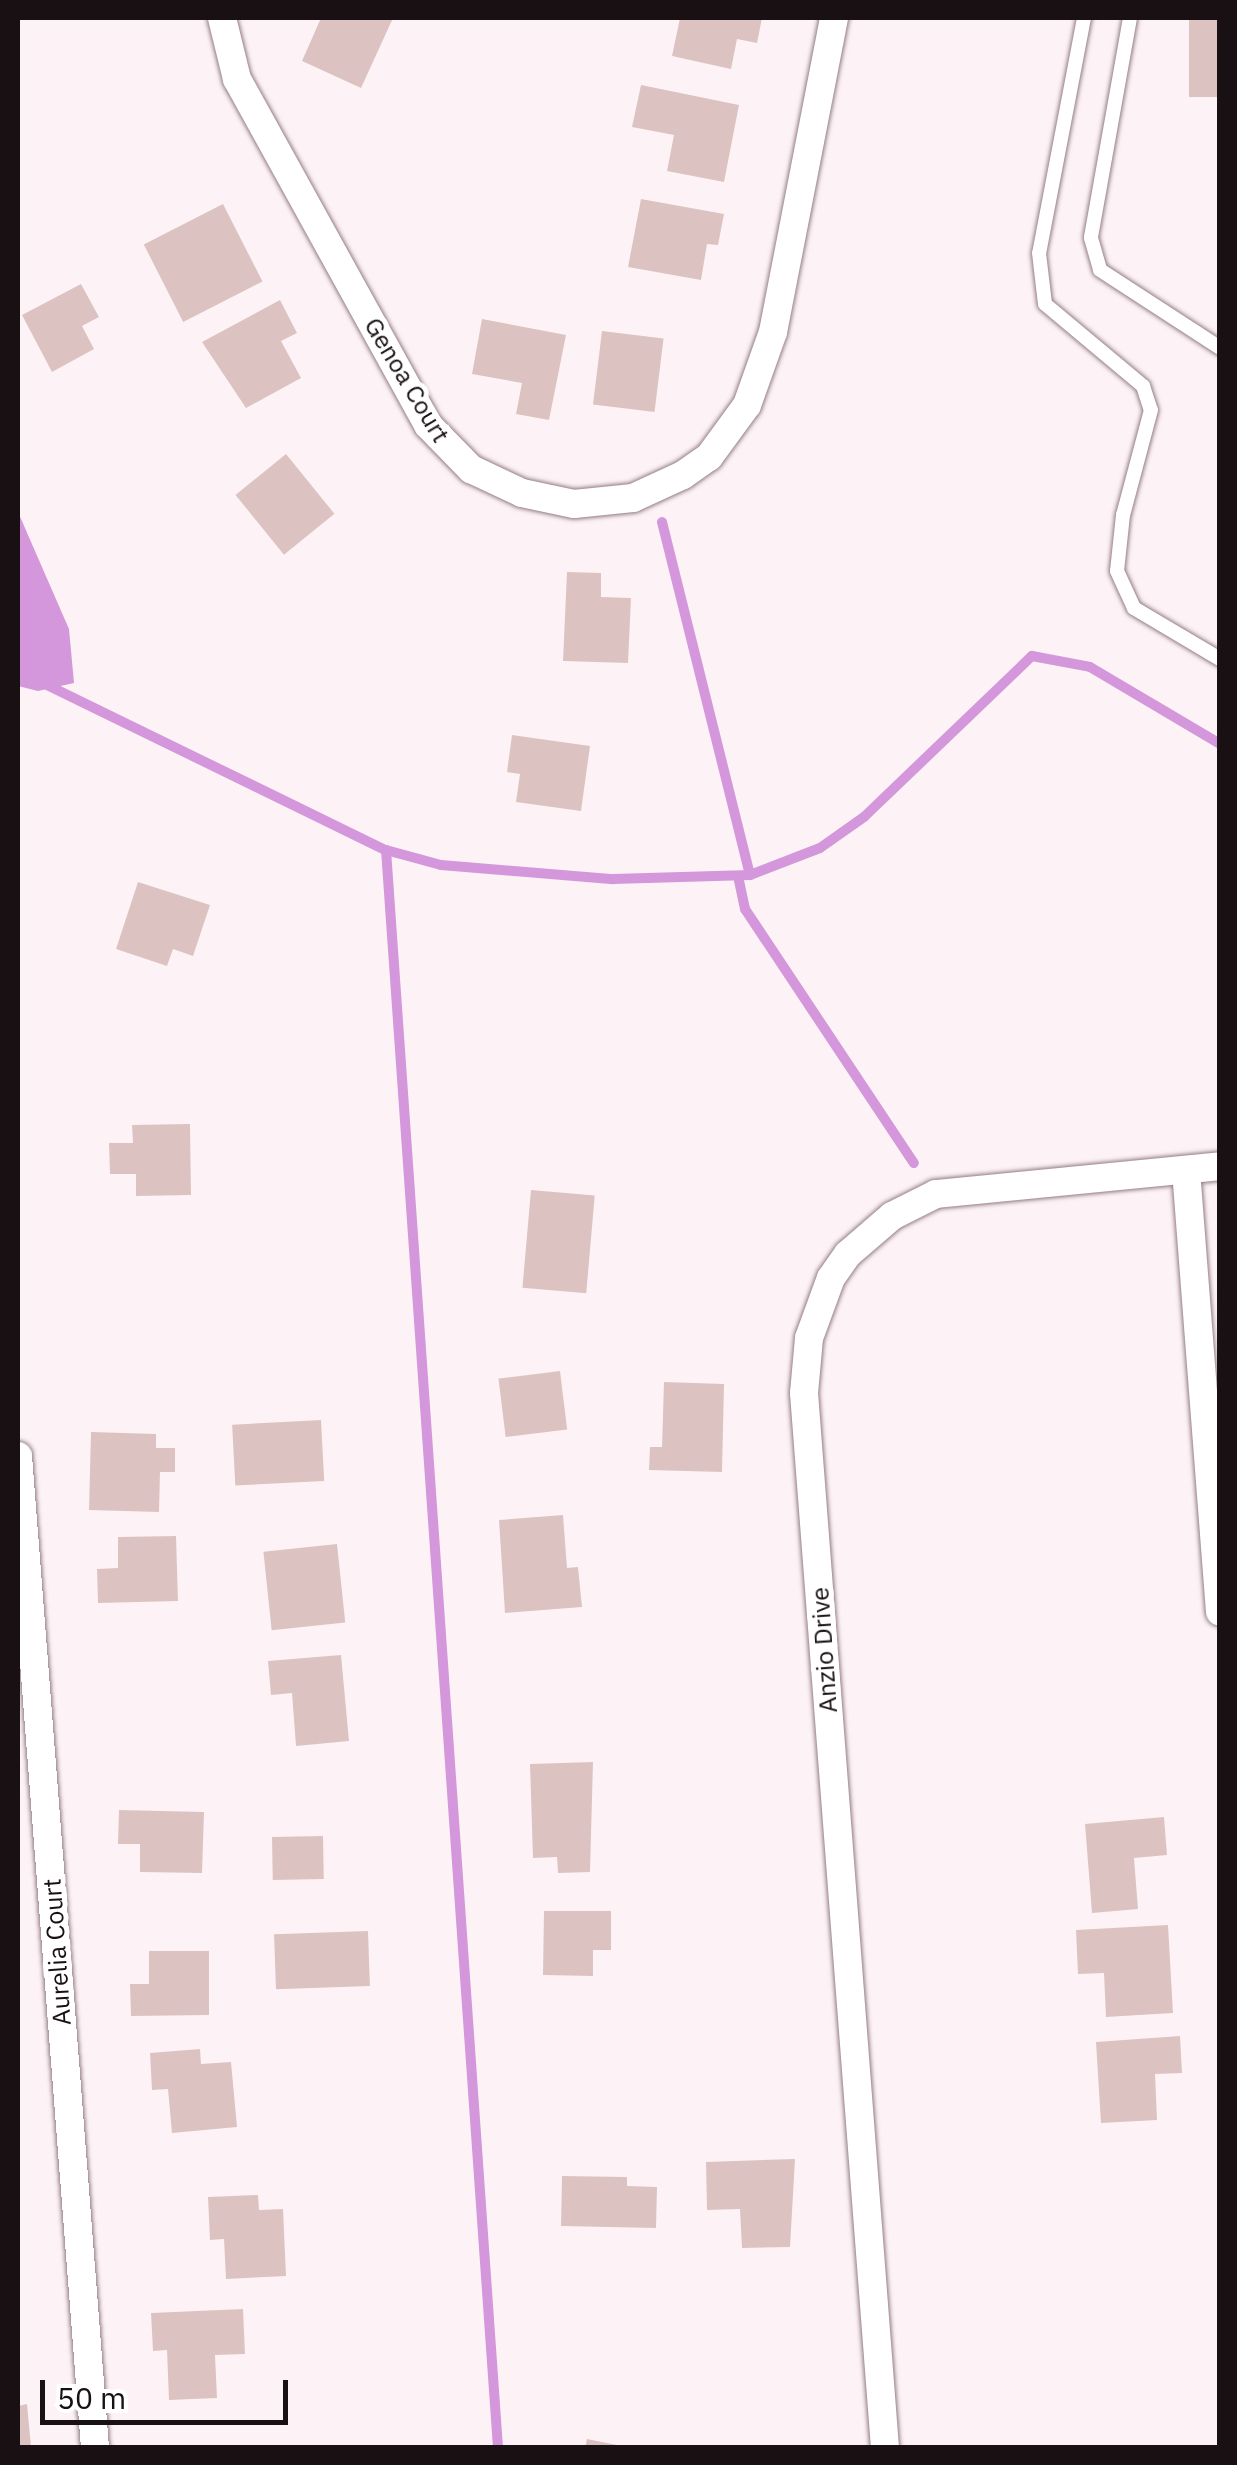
<!DOCTYPE html>
<html>
<head>
<meta charset="utf-8">
<style>
	body { margin:0 }
	#map { position:relative; width:1237px; height:2465px; overflow:hidden; background:#fdf3f6; font-family:"IBM Plex Sans",sans-serif }
	div>[style] { position:absolute }
	.water>* { inset:0; background:#d597db }
	.stream>* { height:10px; margin:-5px; padding:0 5px; transform-origin:5px; border-radius:5px; background:#d597db }
	.building>* { inset:0; background:#dcc3c2; transform-origin:0 0 }
	.roads { filter:drop-shadow(0 0 2px #947e83) drop-shadow(0 0 2px #947e83) }
	.service>* { height:14px; margin:-7px; padding:0 7px; transform-origin:7px; border-radius:7px; background:#fff }
	.minor>* { height:28px; margin:-14px; padding:0 14px; transform-origin:14px; border-radius:14px; background:#fff }
	span { translate:-50% -50%; white-space:nowrap; text-align:center; line-height:1.15; -webkit-text-stroke:10px #fff; paint-order:stroke }
	.street-label { font-size:25px; color:#181012 }
	.frame { position:absolute; inset:0; border:20px solid #181012; pointer-events:none }
	.scale { position:absolute; left:40px; top:2380px; width:248px; height:45px; box-sizing:border-box; border:5px solid #181012; border-top:0; padding-left:12px; font-size:30px; line-height:35px; white-space:nowrap; color:#181012; -webkit-text-stroke:8px #fff; paint-order:stroke }
</style>
</head>
<body>
<div id="map">
	<div class="water">
		<div style="clip-path:polygon(18px 512px,69px 629px,74px 683px,38px 691px,18px 686px)"></div>
	</div>
	<div class="stream">
		<div style="left:662px;top:522px;width:364px;rotate:76deg"></div>
		<div style="left:45px;top:684px;width:379px;rotate:26deg"></div>
		<div style="left:386px;top:850px;width:57px;rotate:15.3deg"></div>
		<div style="left:441px;top:865px;width:173px;rotate:4.7deg"></div>
		<div style="left:613px;top:879px;width:137px;rotate:-1.7deg"></div>
		<div style="left:750px;top:875px;width:75px;rotate:-21.1deg"></div>
		<div style="left:820px;top:848px;width:54px;rotate:-35.2deg"></div>
		<div style="left:864px;top:817px;width:233px;rotate:-43.8deg"></div>
		<div style="left:1032px;top:656px;width:59px;rotate:10.7deg"></div>
		<div style="left:1090px;top:667px;width:151px;rotate:30.6deg"></div>
		<div style="left:386px;top:850px;width:1602px;rotate:85.99deg"></div>
		<div style="left:738px;top:876px;width:34px;rotate:78deg"></div>
		<div style="left:745px;top:909px;width:305px;rotate:56.4deg"></div>
	</div>
	<div class="building">
		<div style="clip-path:polygon(321px 18px,393px 18px,361px 88px,302px 61px)"></div>
		<div style="clip-path:polygon(680px 18px,762px 18px,757px 43px,737px 39px,731px 69px,672px 56px)"></div>
		<div style="left:1189px;top:18px;width:31px;height:79px"></div>
		<div style="clip-path:polygon(641px 85px,739px 105px,724px 182px,667px 171px,674px 135px,632px 127px)"></div>
		<div style="clip-path:polygon(641px 199px,724px 214px,718px 245px,707px 244px,701px 280px,628px 267px)"></div>
		<div style="left:223px;top:204px;width:87px;height:89px;rotate:63deg"></div>
		<div style="clip-path:polygon(81px 284px,99px 317px,82px 326px,94px 349px,52px 372px,22px 315px)"></div>
		<div style="clip-path:polygon(280px 300px,297px 333px,281px 341px,301px 378px,246px 408px,202px 342px)"></div>
		<div style="clip-path:polygon(482px 319px,566px 335px,549px 420px,516px 414px,522px 383px,472px 374px)"></div>
		<div style="left:602px;top:331px;width:62px;height:74px;rotate:7deg"></div>
		<div style="left:286px;top:454px;width:77px;height:65px;rotate:51deg"></div>
		<div style="clip-path:polygon(567px 572px,601px 573px,601px 597px,631px 598px,628px 663px,563px 661px)"></div>
		<div style="clip-path:polygon(512px 735px,590px 746px,581px 811px,516px 802px,520px 774px,507px 772px)"></div>
		<div style="clip-path:polygon(138px 882px,210px 905px,193px 956px,173px 949px,167px 966px,116px 949px)"></div>
		<div style="clip-path:polygon(190px 1124px,191px 1195px,136px 1196px,136px 1174px,110px 1174px,109px 1143px,133px 1143px,132px 1125px)"></div>
		<div style="left:531px;top:1190px;width:64px;height:98px;rotate:5deg"></div>
		<div style="left:560px;top:1371px;width:59px;height:62px;rotate:83deg"></div>
		<div style="clip-path:polygon(664px 1382px,724px 1384px,722px 1472px,649px 1470px,650px 1447px,662px 1447px)"></div>
		<div style="left:321px;top:1420px;width:61px;height:89px;rotate:87deg"></div>
		<div style="clip-path:polygon(91px 1432px,156px 1434px,156px 1448px,175px 1448px,175px 1472px,160px 1472px,159px 1512px,89px 1510px)"></div>
		<div style="clip-path:polygon(563px 1515px,567px 1568px,578px 1567px,582px 1607px,505px 1613px,499px 1520px)"></div>
		<div style="clip-path:polygon(176px 1536px,178px 1601px,98px 1603px,97px 1569px,118px 1568px,118px 1537px)"></div>
		<div style="left:337px;top:1544px;width:79px;height:74px;rotate:84deg"></div>
		<div style="clip-path:polygon(341px 1655px,349px 1741px,296px 1746px,292px 1693px,271px 1695px,268px 1661px)"></div>
		<div style="clip-path:polygon(593px 1762px,590px 1872px,558px 1873px,557px 1857px,533px 1858px,530px 1764px)"></div>
		<div style="clip-path:polygon(119px 1810px,204px 1812px,202px 1873px,140px 1872px,140px 1844px,118px 1844px)"></div>
		<div style="clip-path:polygon(1164px 1817px,1167px 1855px,1134px 1858px,1138px 1909px,1092px 1913px,1085px 1824px)"></div>
		<div style="left:323px;top:1836px;width:43px;height:51px;rotate:89deg"></div>
		<div style="clip-path:polygon(544px 1911px,611px 1911px,611px 1950px,593px 1950px,593px 1976px,543px 1975px)"></div>
		<div style="clip-path:polygon(1168px 1925px,1173px 2013px,1106px 2017px,1104px 1973px,1078px 1974px,1076px 1930px)"></div>
		<div style="left:368px;top:1931px;width:55px;height:94px;rotate:88deg"></div>
		<div style="clip-path:polygon(149px 1951px,209px 1951px,209px 2015px,131px 2016px,130px 1984px,149px 1984px)"></div>
		<div style="clip-path:polygon(1180px 2036px,1182px 2073px,1155px 2074px,1157px 2120px,1101px 2123px,1096px 2042px)"></div>
		<div style="clip-path:polygon(200px 2049px,201px 2064px,231px 2062px,237px 2127px,172px 2133px,168px 2089px,152px 2090px,150px 2053px)"></div>
		<div style="clip-path:polygon(795px 2159px,790px 2247px,742px 2248px,740px 2209px,707px 2210px,706px 2162px)"></div>
		<div style="clip-path:polygon(562px 2176px,627px 2177px,627px 2186px,657px 2187px,656px 2228px,561px 2226px)"></div>
		<div style="clip-path:polygon(258px 2195px,259px 2210px,283px 2209px,286px 2276px,226px 2279px,224px 2239px,210px 2240px,208px 2197px)"></div>
		<div style="clip-path:polygon(243px 2309px,245px 2354px,215px 2355px,217px 2398px,169px 2400px,167px 2350px,153px 2351px,151px 2313px)"></div>
		<div style="clip-path:polygon(27px 2404px,31px 2447px,18px 2448px,18px 2406px)"></div>
		<div style="clip-path:polygon(587px 2439px,622px 2446px,622px 2448px,585px 2448px)"></div>
	</div>
	<div class="roads">
		<div class="service">
			<div style="left:1084px;top:18px;width:239px;rotate:100.8deg"></div>
			<div style="left:1039px;top:253px;width:51px;rotate:83.3deg"></div>
			<div style="left:1045px;top:304px;width:128px;rotate:39.9deg"></div>
			<div style="left:1143px;top:386px;width:25px;rotate:72deg"></div>
			<div style="left:1151px;top:410px;width:109px;rotate:104.9deg"></div>
			<div style="left:1123px;top:515px;width:56px;rotate:96.1deg"></div>
			<div style="left:1117px;top:571px;width:41px;rotate:65.3deg"></div>
			<div style="left:1134px;top:608px;width:100px;rotate:30.7deg"></div>
			<div style="left:1130px;top:18px;width:223px;rotate:100.1deg"></div>
			<div style="left:1091px;top:238px;width:33px;rotate:74deg"></div>
			<div style="left:1100px;top:270px;width:143px;rotate:33deg"></div>
		</div>
		<div class="minor">
			<div style="left:222px;top:18px;width:63px;rotate:76.2deg"></div>
			<div style="left:237px;top:79px;width:395px;rotate:61.1deg"></div>
			<div style="left:428px;top:425px;width:62px;rotate:45.7deg"></div>
			<div style="left:471px;top:469px;width:56px;rotate:25.2deg"></div>
			<div style="left:522px;top:493px;width:53px;rotate:11.9deg"></div>
			<div style="left:574px;top:504px;width:59px;rotate:-5.8deg"></div>
			<div style="left:633px;top:498px;width:55px;rotate:-24.7deg"></div>
			<div style="left:683px;top:475px;width:32px;rotate:-35deg"></div>
			<div style="left:709px;top:457px;width:64px;rotate:-53.8deg"></div>
			<div style="left:747px;top:405px;width:77px;rotate:-70.4deg"></div>
			<div style="left:773px;top:332px;width:320px;rotate:-79deg"></div>
			<div style="left:1186px;top:1170px;width:443px;rotate:85.6deg"></div>
			<div style="left:18px;top:1456px;width:995px;rotate:85.56deg"></div>
			<div style="left:885px;top:2448px;width:1058px;rotate:-94.39deg"></div>
			<div style="left:804px;top:1393px;width:55px;rotate:-84.8deg"></div>
			<div style="left:809px;top:1338px;width:64px;rotate:-69.9deg"></div>
			<div style="left:831px;top:1278px;width:29px;rotate:-55deg"></div>
			<div style="left:848px;top:1254px;width:58px;rotate:-40.8deg"></div>
			<div style="left:892px;top:1216px;width:49px;rotate:-26.6deg"></div>
			<div style="left:936px;top:1194px;width:285px;rotate:-5.6deg"></div>
		</div>
	</div>
	<div class="street-label">
		<span style="left:407px;top:380px;rotate:59deg">Genoa Court</span>
		<span style="left:824px;top:1650px;rotate:-94deg">Anzio Drive</span>
		<span style="left:57px;top:1952px;rotate:-94deg">Aurelia Court</span>
	</div>
	<div class="frame"></div>
	<div class="scale">50 m</div>
</div>
</body>
</html>
